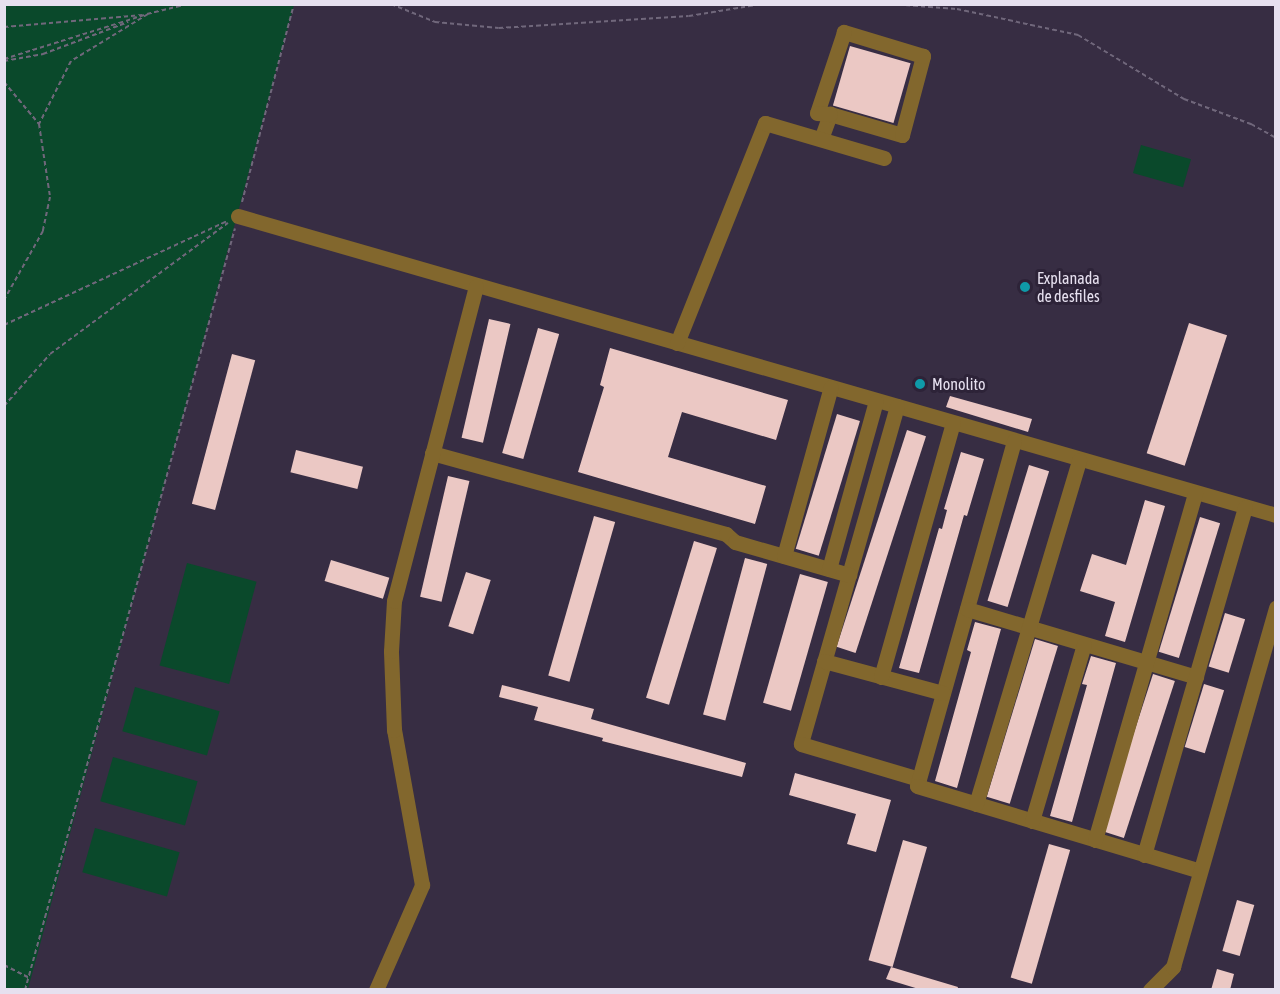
<!DOCTYPE html>
<html>
<head>
<meta charset="utf-8">
<style>
	body { margin:0 }
	#map { position:relative; width:1280px; height:994px; overflow:hidden; background:#372d43; font-family:"Asap Condensed",sans-serif }
	div>[style] { position:absolute }
	.green>* { inset:0; background:#0a492b; transform-origin:0 0 }
	.building>* { inset:0; background:#ebc8c4; transform-origin:0 0 }
	.path>* { height:2px; margin-top:-1px; transform-origin:0; background:repeating-linear-gradient(90deg,#70677b 0 4.5px,transparent 0 7.5px) }
	.minor>* { height:15px; margin:-7.5px; padding:0 7.5px; transform-origin:7.5px; border-radius:7.5px; background:#82672d }
	.dots>* { width:16px; height:16px; translate:-50% -50%; box-sizing:border-box; border:3px solid #2d2338; border-radius:50% }
	span { translate:-50% -50%; white-space:nowrap; text-align:center; line-height:1.15; -webkit-text-stroke:6px #2d2338; paint-order:stroke }
	.poi-label { font-size:16px; color:#e6e0ef }
	.left { translate:0 -50%; text-align:left }
	.frame { position:absolute; inset:0; border:6px solid #e6e0ef; pointer-events:none }
</style>
</head>
<body>
<div id="map">
	<div class="green">
		<div style="clip-path:polygon(5px 5px,294px 5px,28px 989px,5px 990px)"></div>
		<div style="left:1141px;top:145px;width:52px;height:29px;rotate:16deg"></div>
		<div style="left:187px;top:563px;width:72px;height:106px;rotate:15deg"></div>
		<div style="left:135px;top:687px;width:88px;height:46px;rotate:16deg"></div>
		<div style="left:113px;top:757px;width:88px;height:46px;rotate:16deg"></div>
		<div style="left:95px;top:828px;width:88px;height:46px;rotate:16deg"></div>
	</div>
	<div class="building">
		<div style="left:850px;top:46px;width:63px;height:62px;rotate:16deg"></div>
		<div style="left:489px;top:319px;width:22px;height:122px;rotate:13deg"></div>
		<div style="left:1189px;top:323px;width:40px;height:137px;rotate:18deg"></div>
		<div style="left:538px;top:328px;width:22px;height:130px;rotate:16deg"></div>
		<div style="clip-path:polygon(610px 348px,788px 400px,776px 440px,682px 412px,668px 457px,766px 486px,755px 524px,578px 472px,604px 387px,600px 385px)"></div>
		<div style="left:232px;top:354px;width:24px;height:155px;rotate:15deg"></div>
		<div style="clip-path:polygon(950px 396px,1032px 419px,1028px 432px,946px 407px)"></div>
		<div style="left:837px;top:414px;width:24px;height:141px;rotate:17deg"></div>
		<div style="left:907px;top:430px;width:20px;height:228px;rotate:18deg"></div>
		<div style="left:296px;top:450px;width:69px;height:23px;rotate:14deg"></div>
		<div style="clip-path:polygon(961px 452px,984px 459px,967px 516px,964px 515px,919px 673px,899px 668px,939px 528px,942px 529px,947px 510px,944px 509px)"></div>
		<div style="left:1029px;top:465px;width:21px;height:142px;rotate:17deg"></div>
		<div style="left:448px;top:476px;width:22px;height:124px;rotate:13deg"></div>
		<div style="clip-path:polygon(1145px 500px,1165px 506px,1125px 642px,1105px 636px,1115px 602px,1080px 591px,1092px 554px,1126px 565px)"></div>
		<div style="left:594px;top:516px;width:22px;height:166px;rotate:16deg"></div>
		<div style="left:1200px;top:517px;width:21px;height:141px;rotate:17deg"></div>
		<div style="left:694px;top:541px;width:24px;height:164px;rotate:17deg"></div>
		<div style="left:745px;top:558px;width:23px;height:162px;rotate:15deg"></div>
		<div style="left:331px;top:560px;width:61px;height:22px;rotate:17deg"></div>
		<div style="left:466px;top:572px;width:26px;height:57px;rotate:18deg"></div>
		<div style="left:800px;top:574px;width:29px;height:134px;rotate:16deg"></div>
		<div style="left:1225px;top:613px;width:21px;height:56px;rotate:17deg"></div>
		<div style="clip-path:polygon(975px 622px,1001px 629px,957px 788px,935px 781px,971px 652px,967px 650px)"></div>
		<div style="left:1035px;top:639px;width:24px;height:165px;rotate:17deg"></div>
		<div style="clip-path:polygon(1091px 656px,1116px 663px,1072px 822px,1050px 816px,1087px 685px,1082px 684px)"></div>
		<div style="left:1153px;top:674px;width:23px;height:165px;rotate:18deg"></div>
		<div style="left:1204px;top:684px;width:21px;height:66px;rotate:17deg"></div>
		<div style="clip-path:polygon(502px 685px,594px 709px,591px 719px,746px 763px,742px 777px,602px 741px,603px 738px,534px 720px,538px 707px,499px 697px)"></div>
		<div style="clip-path:polygon(795px 773px,891px 800px,876px 852px,847px 844px,856px 814px,789px 795px)"></div>
		<div style="left:903px;top:840px;width:25px;height:125px;rotate:16deg"></div>
		<div style="left:1049px;top:844px;width:22px;height:139px;rotate:16deg"></div>
		<div style="left:1237px;top:900px;width:18px;height:53px;rotate:16deg"></div>
		<div style="clip-path:polygon(891px 967px,958px 987px,957px 990px,922px 990px,886px 979px)"></div>
		<div style="clip-path:polygon(1217px 969px,1234px 974px,1230px 990px,1211px 990px)"></div>
	</div>
	<div class="path">
		<div style="left:391px;top:4px;width:48px;rotate:22.2deg"></div>
		<div style="left:435px;top:22px;width:64px;rotate:5.4deg"></div>
		<div style="left:499px;top:28px;width:190px;rotate:-3.6deg"></div>
		<div style="left:689px;top:16px;width:74px;rotate:-9.3deg"></div>
		<div style="left:891px;top:4px;width:66px;rotate:4.3deg"></div>
		<div style="left:957px;top:9px;width:124px;rotate:12.1deg"></div>
		<div style="left:1078px;top:35px;width:124px;rotate:31.1deg"></div>
		<div style="left:1184px;top:99px;width:72px;rotate:20.5deg"></div>
		<div style="left:1251px;top:124px;width:29px;rotate:29deg"></div>
		<div style="left:147px;top:14px;width:42px;rotate:-13.7deg"></div>
		<div style="left:4px;top:27px;width:139px;rotate:-5deg"></div>
		<div style="left:4px;top:59px;width:151px;rotate:-17.4deg"></div>
		<div style="left:148px;top:14px;width:90px;rotate:148.6deg"></div>
		<div style="left:71px;top:61px;width:71px;rotate:116.9deg"></div>
		<div style="left:4px;top:61px;width:40px;rotate:-10deg"></div>
		<div style="left:43px;top:54px;width:91px;rotate:-20.6deg"></div>
		<div style="left:4px;top:82px;width:55px;rotate:50.2deg"></div>
		<div style="left:39px;top:124px;width:74px;rotate:81.4deg"></div>
		<div style="left:50px;top:197px;width:35px;rotate:102deg"></div>
		<div style="left:43px;top:231px;width:79px;rotate:119.5deg"></div>
		<div style="left:242px;top:202px;width:205px;rotate:-75.3deg"></div>
		<div style="left:4px;top:325px;width:246px;rotate:-25deg"></div>
		<div style="left:4px;top:406px;width:69px;rotate:-48.5deg"></div>
		<div style="left:50px;top:354px;width:221px;rotate:-36.4deg"></div>
		<div style="left:4px;top:965px;width:27px;rotate:27deg"></div>
		<div style="left:25px;top:990px;width:790px;rotate:-74.59deg"></div>
	</div>
	<div class="minor">
		<div style="left:821px;top:139px;width:27px;rotate:-70deg"></div>
		<div style="left:830px;top:114px;width:75px;rotate:16.3deg"></div>
		<div style="left:902px;top:135px;width:82px;rotate:-75.1deg"></div>
		<div style="left:923px;top:56px;width:83px;rotate:-163.1deg"></div>
		<div style="left:844px;top:32px;width:85px;rotate:108.4deg"></div>
		<div style="left:817px;top:113px;width:13px;rotate:4deg"></div>
		<div style="left:238px;top:216px;width:1080px;rotate:16.07deg"></div>
		<div style="left:677px;top:343px;width:237px;rotate:-68.2deg"></div>
		<div style="left:765px;top:123px;width:124px;rotate:16.4deg"></div>
		<div style="left:897px;top:406px;width:351px;rotate:105.9deg"></div>
		<div style="left:801px;top:744px;width:123px;rotate:16.5deg"></div>
		<div style="left:1014px;top:441px;width:358px;rotate:105.7deg"></div>
		<div style="left:917px;top:786px;width:295px;rotate:16.7deg"></div>
		<div style="left:432px;top:453px;width:305px;rotate:15.4deg"></div>
		<div style="left:726px;top:534px;width:12px;rotate:42deg"></div>
		<div style="left:735px;top:542px;width:119px;rotate:16.1deg"></div>
		<div style="left:784px;top:556px;width:175px;rotate:-74.5deg"></div>
		<div style="left:829px;top:569px;width:174px;rotate:-74.4deg"></div>
		<div style="left:967px;top:609px;width:239px;rotate:16.5deg"></div>
		<div style="left:824px;top:661px;width:123px;rotate:15.1deg"></div>
		<div style="left:881px;top:677px;width:264px;rotate:-74.2deg"></div>
		<div style="left:976px;top:804px;width:359px;rotate:-73.3deg"></div>
		<div style="left:1032px;top:821px;width:184px;rotate:-73.6deg"></div>
		<div style="left:1095px;top:840px;width:361px;rotate:-73.9deg"></div>
		<div style="left:1144px;top:855px;width:362px;rotate:-73.8deg"></div>
		<div style="left:376px;top:990px;width:115px;rotate:-66.3deg"></div>
		<div style="left:422px;top:885px;width:158px;rotate:-100.2deg"></div>
		<div style="left:394px;top:730px;width:79px;rotate:-92.2deg"></div>
		<div style="left:391px;top:651px;width:50px;rotate:-86.6deg"></div>
		<div style="left:394px;top:601px;width:325px;rotate:-75.4deg"></div>
		<div style="left:1150px;top:990px;width:33px;rotate:-45deg"></div>
		<div style="left:1173px;top:967px;width:374px;rotate:-74deg"></div>
	</div>
	<div class="dots">
		<div style="left:1025px;top:287px;background:#0f9aa8"></div>
		<div style="left:920px;top:384px;background:#0f9aa8"></div>
	</div>
	<div class="poi-label">
		<span class="left" style="left:1037px;top:287px">Explanada<br>de desfiles</span>
		<span class="left" style="left:932px;top:384px">Monolito</span>
	</div>
	<div class="frame"></div>
</div>
</body>
</html>
